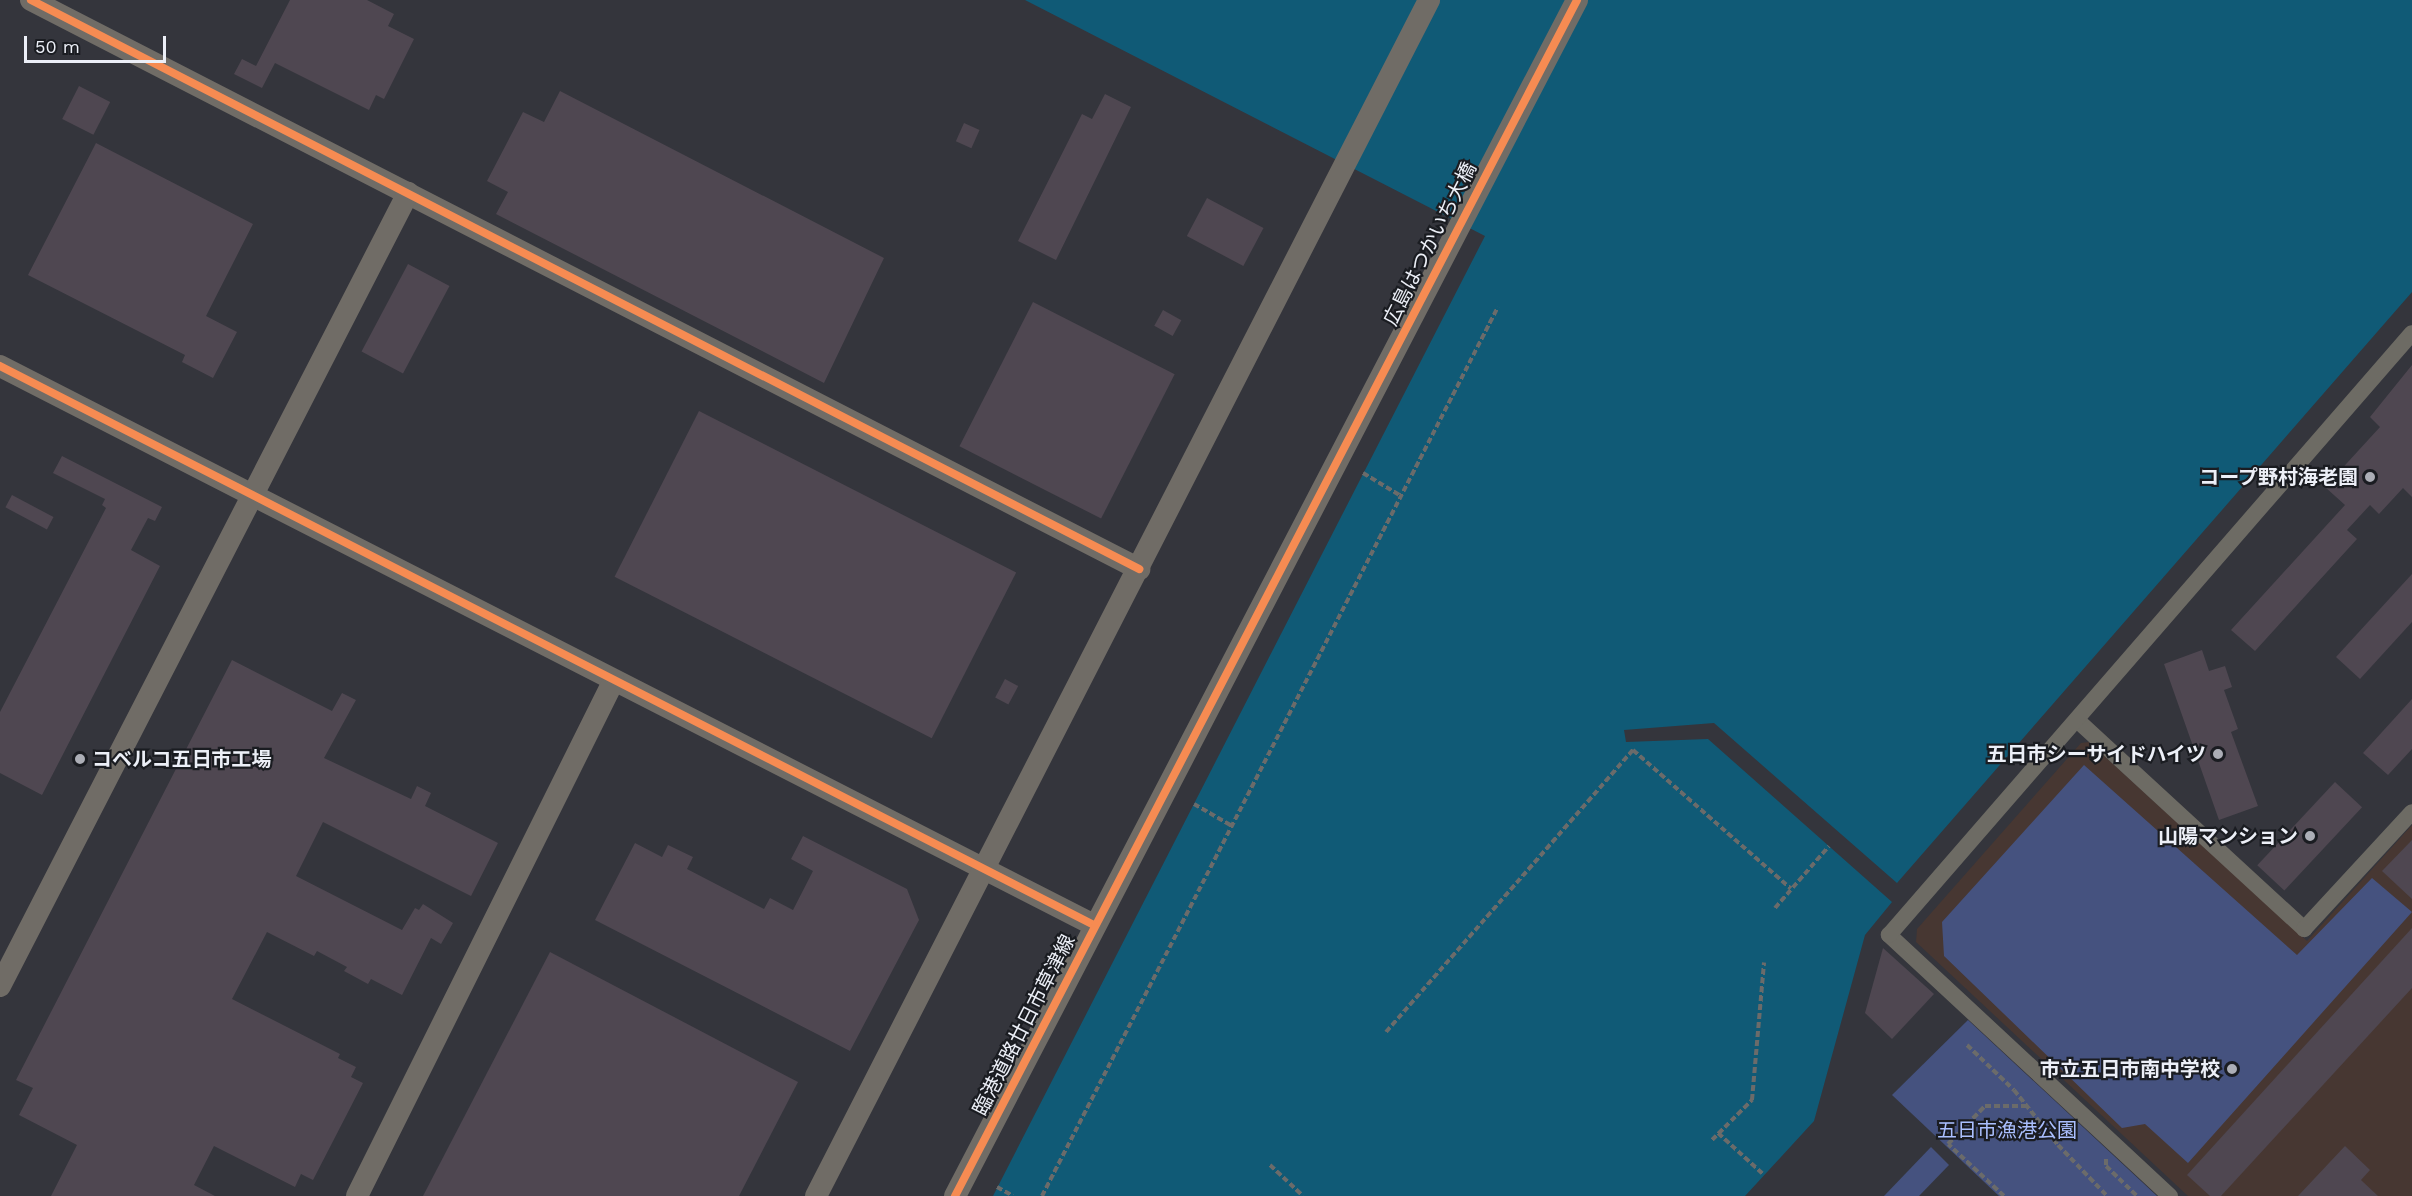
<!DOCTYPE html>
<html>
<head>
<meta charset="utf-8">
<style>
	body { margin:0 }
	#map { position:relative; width:2412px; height:1196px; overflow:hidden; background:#34353c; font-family:"Work Sans","Noto Sans JP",sans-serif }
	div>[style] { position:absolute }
	.education>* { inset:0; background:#473732 }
	.green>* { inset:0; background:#45527f }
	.water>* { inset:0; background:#105a76 }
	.building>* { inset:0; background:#4f4751; transform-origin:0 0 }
	.path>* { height:4px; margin-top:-2px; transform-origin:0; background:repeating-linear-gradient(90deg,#6b6b6a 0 6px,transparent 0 9px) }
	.street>* { height:16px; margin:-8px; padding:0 8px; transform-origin:8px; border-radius:8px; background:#6d6b64 }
	.secondary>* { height:22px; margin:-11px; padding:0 11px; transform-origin:11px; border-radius:11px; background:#706c66 }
	.cycleway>* { height:8px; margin:-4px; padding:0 4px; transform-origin:4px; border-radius:4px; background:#f68b52 }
	.dots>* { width:16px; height:16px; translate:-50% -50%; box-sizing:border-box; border:3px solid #1a1c21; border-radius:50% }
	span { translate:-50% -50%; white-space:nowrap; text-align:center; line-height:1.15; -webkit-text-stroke:4.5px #1a1c21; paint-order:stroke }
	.street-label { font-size:20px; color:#eceff7 }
	.poi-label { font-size:20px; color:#eceff7; font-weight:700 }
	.right { translate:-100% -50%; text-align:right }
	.left { translate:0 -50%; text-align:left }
	.park-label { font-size:20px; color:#aabffe }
	.scale { position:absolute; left:24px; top:36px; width:142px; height:27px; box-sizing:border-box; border:3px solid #eceff7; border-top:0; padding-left:8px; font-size:18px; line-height:21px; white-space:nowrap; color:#eceff7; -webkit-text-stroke:4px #1a1c21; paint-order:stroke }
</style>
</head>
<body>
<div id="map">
	<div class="education">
		<div style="clip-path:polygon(2089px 742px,2307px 941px,2412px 825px,2412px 1196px,2188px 1196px,1916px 942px,1917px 929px,2081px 743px)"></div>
	</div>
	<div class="green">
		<div style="clip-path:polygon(2084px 765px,2297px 955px,2372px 878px,2412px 912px,2188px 1163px,2145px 1124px,2122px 1128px,1944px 956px,1942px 922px)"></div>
		<div style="clip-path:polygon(1968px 1020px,2157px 1196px,1999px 1196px,1892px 1095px)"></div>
		<div style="clip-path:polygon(1931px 1147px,1949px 1165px,1919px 1196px,1884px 1196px)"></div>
	</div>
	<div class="water">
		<div style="clip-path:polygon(1025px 0,2412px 0,2412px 292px,1897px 883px,1714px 723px,1624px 730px,1626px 742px,1708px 739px,1892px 902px,1865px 935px,1814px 1121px,1745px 1196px,993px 1196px,1485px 236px)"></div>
	</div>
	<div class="building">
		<div style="clip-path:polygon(290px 0,367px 0,394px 14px,388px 26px,414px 39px,384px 99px,376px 95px,369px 110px,275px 63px,262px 88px,234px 74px,242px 59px,256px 66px)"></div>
		<div style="left:79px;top:86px;width:35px;height:37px;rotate:27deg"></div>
		<div style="clip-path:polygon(560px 91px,884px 258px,824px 383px,496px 214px,508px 192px,487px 181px,523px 112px,544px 122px)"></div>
		<div style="clip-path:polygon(1105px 94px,1131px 107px,1056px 260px,1018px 241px,1082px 114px,1092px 119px)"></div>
		<div style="left:964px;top:123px;width:17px;height:20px;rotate:24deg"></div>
		<div style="clip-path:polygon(96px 143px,253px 224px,206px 316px,237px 332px,213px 378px,182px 362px,185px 355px,28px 275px)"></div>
		<div style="left:1207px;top:198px;width:64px;height:43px;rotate:28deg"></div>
		<div style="left:408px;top:264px;width:47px;height:99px;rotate:28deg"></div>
		<div style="left:1033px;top:302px;width:159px;height:162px;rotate:27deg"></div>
		<div style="left:1163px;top:310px;width:21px;height:18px;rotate:29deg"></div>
		<div style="clip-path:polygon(2412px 365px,2412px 497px,2403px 488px,2379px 514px,2370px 505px,2347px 530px,2357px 539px,2255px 651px,2231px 630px,2345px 505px,2325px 487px,2380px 427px,2370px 417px)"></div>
		<div style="left:699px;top:411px;width:356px;height:186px;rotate:27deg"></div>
		<div style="clip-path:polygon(62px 456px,162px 507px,155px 521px,148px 518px,131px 550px,160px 566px,42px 795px,0 773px,0 712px,106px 508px,102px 505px,105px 499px,53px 473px)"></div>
		<div style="left:12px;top:495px;width:47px;height:14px;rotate:28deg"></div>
		<div style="clip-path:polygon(2412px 574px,2412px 622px,2360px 679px,2336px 657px)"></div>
		<div style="clip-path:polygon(2202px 650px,2209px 671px,2225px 666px,2232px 687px,2224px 690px,2238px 729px,2231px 732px,2258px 806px,2219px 820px,2164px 664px)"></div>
		<div style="clip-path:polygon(232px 660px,332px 711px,342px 693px,356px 700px,324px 758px,411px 799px,417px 786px,431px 793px,425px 806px,498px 843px,471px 896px,323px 822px,296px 876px,402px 930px,415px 908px,419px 910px,423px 904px,453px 923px,441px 944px,431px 938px,402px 995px,371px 979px,368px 984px,344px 971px,347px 967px,317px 951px,314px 956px,267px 932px,232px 999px,340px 1054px,338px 1058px,356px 1067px,351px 1077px,363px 1083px,313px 1180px,301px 1174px,295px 1187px,214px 1146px,194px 1185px,215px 1196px,51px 1196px,77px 1145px,19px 1115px,33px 1088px,16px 1080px)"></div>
		<div style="left:1005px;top:679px;width:15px;height:21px;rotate:28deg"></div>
		<div style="clip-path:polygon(2412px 699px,2412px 749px,2388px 775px,2363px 753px)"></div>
		<div style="left:2335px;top:782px;width:37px;height:114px;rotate:43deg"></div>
		<div style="clip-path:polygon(803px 836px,907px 889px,919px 920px,850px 1051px,595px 920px,635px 843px,662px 857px,668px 845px,693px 857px,687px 869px,764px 909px,770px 898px,793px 910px,813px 871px,791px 859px)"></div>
		<div style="clip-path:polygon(2412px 840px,2412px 899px,2382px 871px)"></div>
		<div style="clip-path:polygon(2412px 928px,2412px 988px,2221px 1196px,2210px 1196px,2187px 1175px)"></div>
		<div style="clip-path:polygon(1883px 948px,1934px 994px,1892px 1039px,1865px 1013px)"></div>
		<div style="clip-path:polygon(550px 952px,798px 1082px,739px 1196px,423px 1196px)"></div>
		<div style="clip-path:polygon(2345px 1146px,2370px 1170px,2361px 1180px,2378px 1196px,2298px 1196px)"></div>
	</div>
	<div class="path">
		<div style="left:1363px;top:473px;width:44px;rotate:31.2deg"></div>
		<div style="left:1194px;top:804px;width:44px;rotate:30.1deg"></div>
		<div style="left:1775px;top:908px;width:82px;rotate:-48.9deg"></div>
		<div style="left:1386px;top:1032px;width:375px;rotate:-48.8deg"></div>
		<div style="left:1633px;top:750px;width:210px;rotate:41.3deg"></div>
		<div style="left:1967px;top:1045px;width:65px;rotate:43.8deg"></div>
		<div style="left:2014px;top:1090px;width:70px;rotate:51.3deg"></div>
		<div style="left:2058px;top:1145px;width:71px;rotate:46.1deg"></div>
		<div style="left:1718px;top:1133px;width:62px;rotate:42.4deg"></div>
		<div style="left:1712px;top:1140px;width:57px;rotate:-45deg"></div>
		<div style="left:1752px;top:1100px;width:138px;rotate:-85deg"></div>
		<div style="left:2106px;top:1159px;width:7px;rotate:90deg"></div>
		<div style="left:2106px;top:1166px;width:43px;rotate:44.1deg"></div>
		<div style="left:1270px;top:1165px;width:45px;rotate:43.2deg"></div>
		<div style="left:997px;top:1187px;width:18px;rotate:29deg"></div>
		<div style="left:1042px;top:1196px;width:999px;rotate:-62.85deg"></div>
		<div style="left:2004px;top:1196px;width:76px;rotate:-137.1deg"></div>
		<div style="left:1948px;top:1144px;width:53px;rotate:-45.8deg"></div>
		<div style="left:1985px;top:1106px;width:41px"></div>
	</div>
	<div class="street">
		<div style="left:2077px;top:720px;width:309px;rotate:42.6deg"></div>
		<div style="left:2304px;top:929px;width:159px;rotate:-47.3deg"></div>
		<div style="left:2170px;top:1196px;width:384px;rotate:-137.1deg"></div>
		<div style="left:1889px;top:935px;width:797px;rotate:-49.02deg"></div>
	</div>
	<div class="secondary">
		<div style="left:31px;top:0;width:1246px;rotate:27.18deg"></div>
		<div style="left:0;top:366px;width:1229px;rotate:27.07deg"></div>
		<div style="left:0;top:986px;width:892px;rotate:-62.77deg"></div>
		<div style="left:357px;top:1196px;width:576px;rotate:-63.52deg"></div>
		<div style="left:816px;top:1196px;width:1344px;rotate:-62.86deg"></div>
		<div style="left:955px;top:1196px;width:1348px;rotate:-62.52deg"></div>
	</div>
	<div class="cycleway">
		<div style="left:31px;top:0;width:1246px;rotate:27.18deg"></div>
		<div style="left:0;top:366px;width:1229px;rotate:27.07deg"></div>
		<div style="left:955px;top:1196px;width:1348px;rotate:-62.52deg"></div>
	</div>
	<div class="dots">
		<div style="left:2370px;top:477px;background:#acaeb6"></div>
		<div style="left:2218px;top:754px;background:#acaeb6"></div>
		<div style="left:80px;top:759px;background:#acaeb6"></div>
		<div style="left:2310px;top:836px;background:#acaeb6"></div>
		<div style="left:2232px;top:1069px;background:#acaeb6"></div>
	</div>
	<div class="street-label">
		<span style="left:1430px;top:244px;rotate:-63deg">広島はつかいち大橋</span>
		<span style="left:1024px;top:1025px;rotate:-63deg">臨港道路廿日市草津線</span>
	</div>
	<div class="poi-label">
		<span class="right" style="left:2358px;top:477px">コープ野村海老園</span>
		<span class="right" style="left:2206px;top:754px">五日市シーサイドハイツ</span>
		<span class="left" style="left:92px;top:759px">コベルコ五日市工場</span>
		<span class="right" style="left:2298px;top:836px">山陽マンション</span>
		<span class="right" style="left:2220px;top:1069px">市立五日市南中学校</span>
	</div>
	<div class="park-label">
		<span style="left:2007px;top:1130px">五日市漁港公園</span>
	</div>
	<div class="scale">50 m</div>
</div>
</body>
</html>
